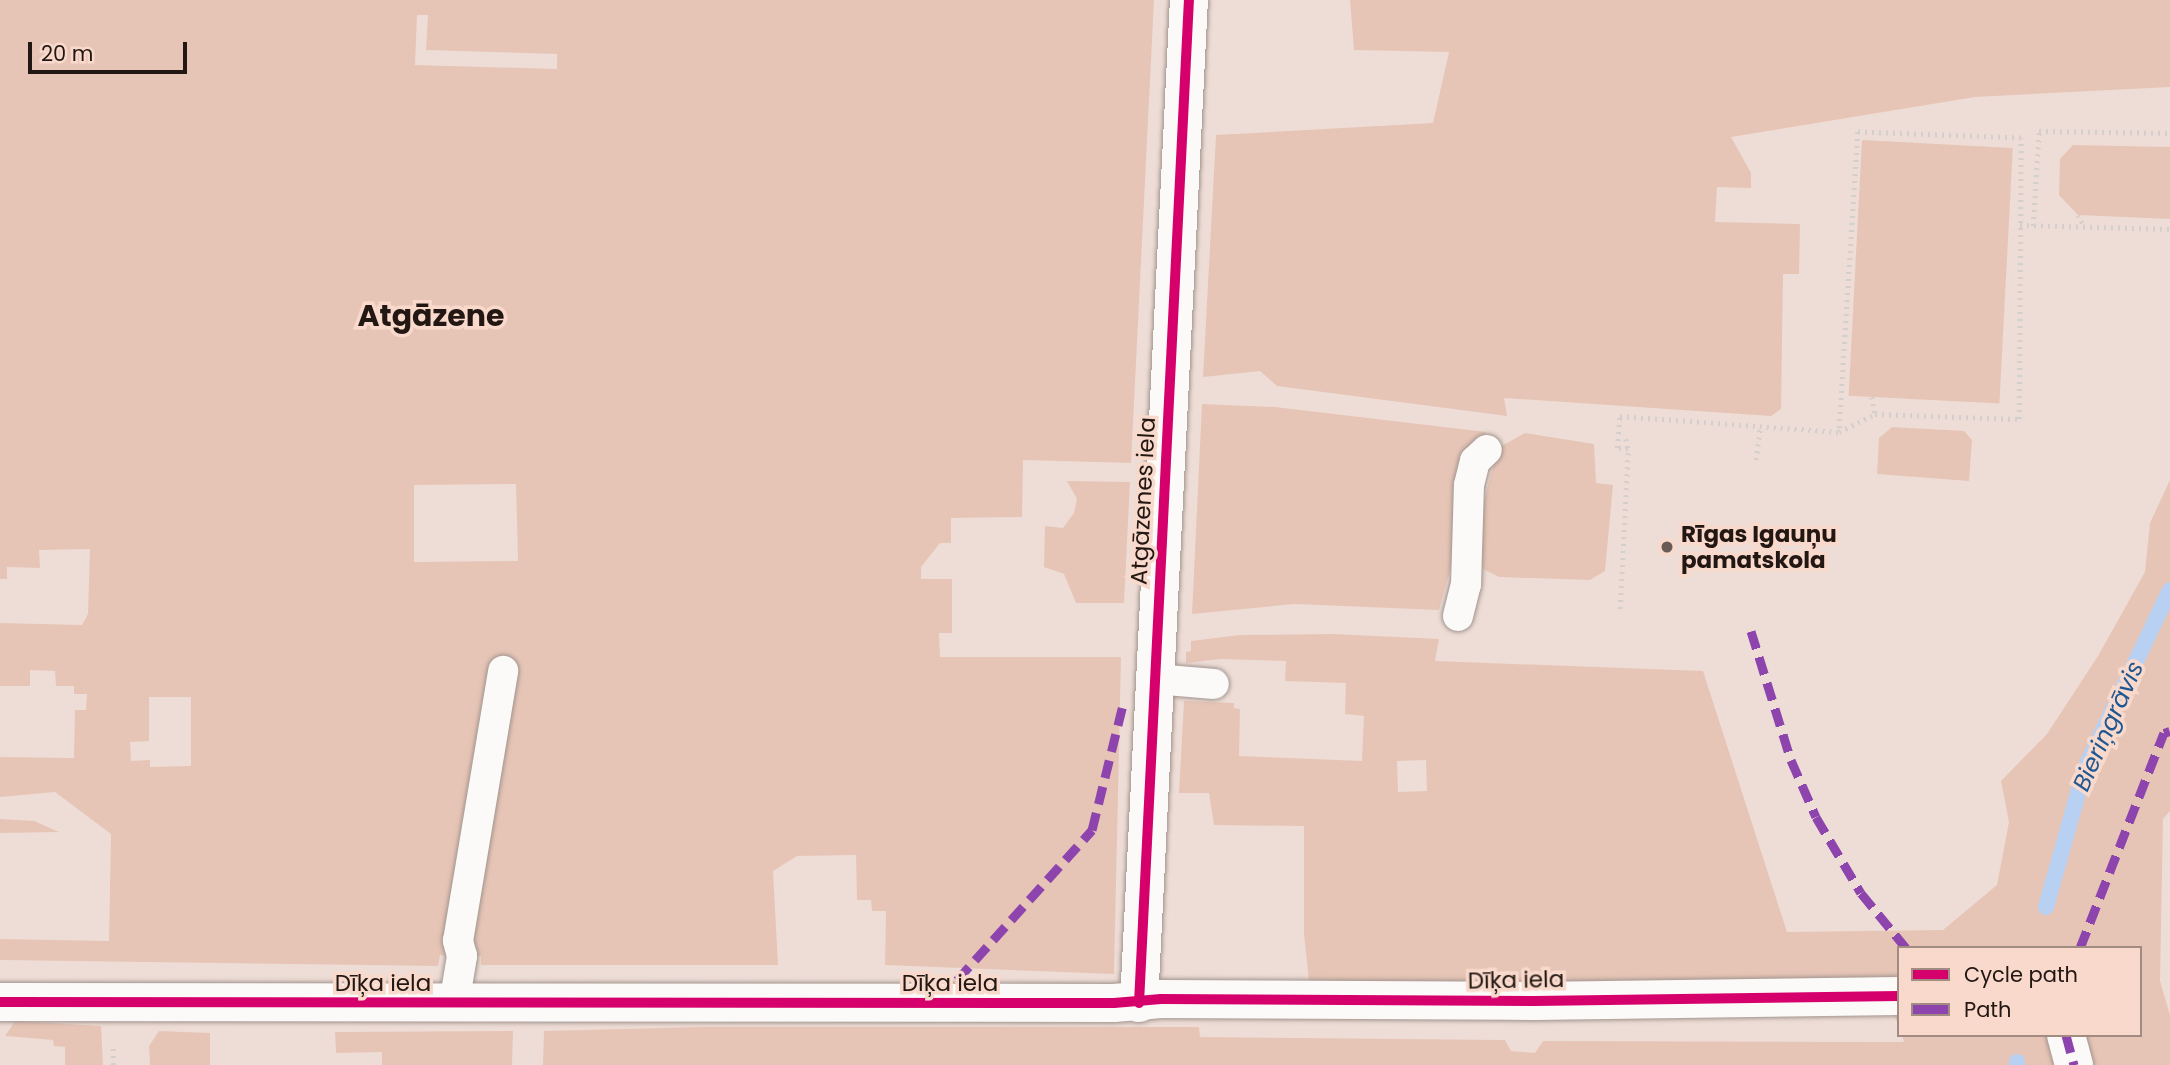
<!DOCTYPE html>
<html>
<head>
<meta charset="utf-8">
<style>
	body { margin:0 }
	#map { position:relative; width:2170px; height:1065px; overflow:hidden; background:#eeddd6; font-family:Poppins,sans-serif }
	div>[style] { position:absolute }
	.green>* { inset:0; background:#e7c5b6; transform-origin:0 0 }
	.stream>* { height:16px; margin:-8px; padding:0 8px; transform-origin:8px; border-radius:8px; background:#b8d0f1 }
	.path>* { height:4.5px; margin-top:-2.25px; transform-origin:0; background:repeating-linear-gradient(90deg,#d4cfcd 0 2px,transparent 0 7px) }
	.roads { filter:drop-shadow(0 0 2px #a1948e) drop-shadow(0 0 2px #a1948e) }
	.service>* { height:30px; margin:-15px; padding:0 15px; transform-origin:15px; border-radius:15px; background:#fcfaf9 }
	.minor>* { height:38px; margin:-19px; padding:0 19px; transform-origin:19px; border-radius:19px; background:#fcfaf9 }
	.quiet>* { height:9px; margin-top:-4.5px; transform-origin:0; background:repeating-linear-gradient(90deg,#8e44ad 0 18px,transparent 0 27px) }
	.cycleway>* { height:10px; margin:-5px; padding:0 5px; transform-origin:5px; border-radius:5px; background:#d6006c }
	.dots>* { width:19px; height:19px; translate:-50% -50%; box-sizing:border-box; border:4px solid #f8d9cb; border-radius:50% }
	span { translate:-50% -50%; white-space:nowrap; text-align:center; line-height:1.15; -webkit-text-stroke:7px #f8d9cb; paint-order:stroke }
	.street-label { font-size:23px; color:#221712 }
	.poi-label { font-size:23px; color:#221712; font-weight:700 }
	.left { translate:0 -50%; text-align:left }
	.water-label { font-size:24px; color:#1e5791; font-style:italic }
	.district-label { font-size:30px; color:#221712; font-weight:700 }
	.legend { position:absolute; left:1897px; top:946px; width:245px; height:91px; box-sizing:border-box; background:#f8d9cb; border:2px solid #a28b81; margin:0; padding:9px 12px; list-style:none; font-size:21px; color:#221712 }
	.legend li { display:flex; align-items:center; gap:14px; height:35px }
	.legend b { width:35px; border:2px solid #a28b81 }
	.scale { position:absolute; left:28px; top:42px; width:159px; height:32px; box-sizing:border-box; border:4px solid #221712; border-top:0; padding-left:9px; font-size:21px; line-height:24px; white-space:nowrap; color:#221712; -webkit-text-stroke:5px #f8d9cb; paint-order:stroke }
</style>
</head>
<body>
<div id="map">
	<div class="green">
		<div style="clip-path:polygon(evenodd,0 0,1154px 0,1131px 463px,1023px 460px,1022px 517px,951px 518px,951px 543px,940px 543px,921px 567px,921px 579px,952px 579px,952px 633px,939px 633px,940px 657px,1121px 657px,1114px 974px,885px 965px,886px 911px,872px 911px,871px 900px,857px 900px,856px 855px,797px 856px,773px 871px,778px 965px,481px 965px,481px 956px,440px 955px,438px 966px,0 960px,0 939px,109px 941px,111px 834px,55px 792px,0 797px,0 757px,74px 758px,75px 710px,86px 710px,87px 694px,74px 694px,74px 686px,56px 686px,55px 671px,30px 670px,30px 686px,0 686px,0 623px,82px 625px,88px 614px,90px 549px,39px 550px,40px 568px,7px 567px,7px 579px,0 579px,0 0,417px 15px,428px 15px,426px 50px,557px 54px,557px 69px,415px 65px,417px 15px,0 0,516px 484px,518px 561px,414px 562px,414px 485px,516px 484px,0 0,149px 697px,191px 697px,191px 766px,150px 767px,150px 760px,131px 761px,130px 742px,149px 741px,149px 697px)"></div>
		<div style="clip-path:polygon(1350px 0,2170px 0,2170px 87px,1975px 97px,1731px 137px,1751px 173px,1751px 188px,1717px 187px,1715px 222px,1800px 224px,1799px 274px,1783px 274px,1781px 409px,1771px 416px,1504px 398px,1507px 416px,1277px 386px,1260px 371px,1203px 377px,1216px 135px,1433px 123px,1449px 52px,1354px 50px)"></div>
		<div style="left:1862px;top:140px;width:151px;height:256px;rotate:3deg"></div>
		<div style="clip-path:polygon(2073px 145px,2170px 147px,2170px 219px,2078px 215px,2059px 195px,2060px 159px)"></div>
		<div style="clip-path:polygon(1202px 404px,1275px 407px,1486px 432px,1465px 467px,1452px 563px,1439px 610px,1294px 604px,1192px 614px)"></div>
		<div style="clip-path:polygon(1892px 427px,1964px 431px,1972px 440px,1969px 481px,1877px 474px,1879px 438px)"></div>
		<div style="clip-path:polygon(1525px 433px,1594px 444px,1596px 483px,1613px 485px,1605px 571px,1590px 580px,1499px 577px,1483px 569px,1477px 527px,1498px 448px)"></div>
		<div style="clip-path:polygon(evenodd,2170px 480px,2170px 811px,2163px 819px,2160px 981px,2170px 1015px,2170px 1065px,543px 1065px,544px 1031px,703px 1027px,1199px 1027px,1200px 1037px,1505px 1040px,1511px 1051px,1535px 1053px,1543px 1041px,1904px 1042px,1902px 1035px,2140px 1035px,2140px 948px,1899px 948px,1899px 1027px,1881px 981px,1695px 991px,1309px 981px,1304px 934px,1304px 826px,1214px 825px,1209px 793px,1179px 793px,1184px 701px,1234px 703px,1234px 708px,1240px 709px,1239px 756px,1362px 761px,1364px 716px,1345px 714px,1346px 683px,1285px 681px,1286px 661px,1221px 659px,1186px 663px,1186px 652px,1191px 651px,1191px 641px,1240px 635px,1334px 634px,1439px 639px,1435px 661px,1703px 671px,1787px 932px,1943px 930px,1997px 885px,2009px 822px,2001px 781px,2047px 734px,2098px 656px,2145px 572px,2150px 523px,2170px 480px,1426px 760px,1427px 791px,1398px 792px,1397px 761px,1426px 760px)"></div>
		<div style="clip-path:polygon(1067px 481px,1130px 482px,1124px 603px,1076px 603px,1064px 574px,1044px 567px,1045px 526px,1063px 528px,1074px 513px,1077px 499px)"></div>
		<div style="clip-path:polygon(0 819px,34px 821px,59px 832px,0 833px)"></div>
		<div style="clip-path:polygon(15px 1021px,101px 1026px,103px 1065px,65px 1065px,65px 1047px,54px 1046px,53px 1040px,5px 1036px)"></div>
		<div style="clip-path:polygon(159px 1031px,210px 1033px,210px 1065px,150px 1065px,149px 1046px)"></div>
		<div style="clip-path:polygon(513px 1031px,512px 1065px,382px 1065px,382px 1052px,336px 1053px,335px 1032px)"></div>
	</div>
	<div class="stream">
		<div style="left:2046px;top:907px;width:144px;rotate:-74.3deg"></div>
		<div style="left:2085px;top:768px;width:197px;rotate:-64.5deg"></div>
		<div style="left:2017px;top:1062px;width:3px;rotate:90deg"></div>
	</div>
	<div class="path">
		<div style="left:2078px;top:215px;width:14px;rotate:60deg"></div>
		<div style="left:2020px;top:225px;width:150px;rotate:1.5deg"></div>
		<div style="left:2033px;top:226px;width:95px;rotate:-86.4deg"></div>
		<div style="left:2039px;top:131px;width:131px;rotate:0.9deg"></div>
		<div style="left:1872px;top:397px;width:17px;rotate:80deg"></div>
		<div style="left:1626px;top:439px;width:10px;rotate:79deg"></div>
		<div style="left:1628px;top:449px;width:11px;rotate:-175deg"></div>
		<div style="left:1617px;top:448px;width:32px;rotate:-85deg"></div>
		<div style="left:1620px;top:416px;width:220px;rotate:4.2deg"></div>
		<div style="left:1839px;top:432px;width:40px;rotate:-26.6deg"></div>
		<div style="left:1875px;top:414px;width:144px;rotate:2deg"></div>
		<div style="left:2019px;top:419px;width:281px;rotate:-89.6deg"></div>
		<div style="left:2021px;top:138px;width:163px;rotate:-177.9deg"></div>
		<div style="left:1858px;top:132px;width:301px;rotate:93.6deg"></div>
		<div style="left:1756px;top:460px;width:34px;rotate:-83deg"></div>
		<div style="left:1620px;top:609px;width:160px;rotate:-87.1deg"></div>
		<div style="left:113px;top:1065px;width:17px;rotate:-90deg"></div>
	</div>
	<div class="roads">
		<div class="service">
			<div style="left:1458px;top:616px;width:32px;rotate:-76deg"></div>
			<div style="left:1466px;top:585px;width:100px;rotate:-88.3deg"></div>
			<div style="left:1469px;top:485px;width:25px;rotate:-76deg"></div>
			<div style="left:1475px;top:461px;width:16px;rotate:-43deg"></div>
			<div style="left:1155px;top:679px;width:59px;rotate:4.8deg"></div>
			<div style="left:454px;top:1004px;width:49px;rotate:-80.5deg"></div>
			<div style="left:462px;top:956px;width:16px;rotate:-105deg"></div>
			<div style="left:458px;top:941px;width:274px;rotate:-80.5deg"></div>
		</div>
		<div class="minor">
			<div style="left:0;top:1002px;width:1114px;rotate:0.05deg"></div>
			<div style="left:1114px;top:1003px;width:47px;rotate:-4.9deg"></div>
			<div style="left:1161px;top:999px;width:373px;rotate:0.3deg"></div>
			<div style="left:1534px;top:1001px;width:365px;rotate:-0.8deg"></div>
			<div style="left:1139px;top:1003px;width:1004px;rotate:-87.15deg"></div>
			<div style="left:2066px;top:1035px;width:31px;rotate:75deg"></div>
		</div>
	</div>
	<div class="quiet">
		<div style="left:1751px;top:631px;width:135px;rotate:72.8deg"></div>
		<div style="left:1791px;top:760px;width:62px;rotate:66.3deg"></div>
		<div style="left:1816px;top:817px;width:88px;rotate:59.4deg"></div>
		<div style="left:1861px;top:893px;width:71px;rotate:50.7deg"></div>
		<div style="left:2080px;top:948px;width:231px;rotate:-68.7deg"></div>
		<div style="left:2164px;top:733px;width:6px;rotate:-18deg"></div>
		<div style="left:957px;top:980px;width:202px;rotate:-48deg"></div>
		<div style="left:1092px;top:830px;width:129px;rotate:-76.1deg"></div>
		<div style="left:2066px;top:1035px;width:31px;rotate:75deg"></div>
	</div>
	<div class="cycleway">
		<div style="left:0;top:1002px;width:1114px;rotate:0.05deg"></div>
		<div style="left:1114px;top:1003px;width:47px;rotate:-4.9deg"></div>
		<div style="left:1161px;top:999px;width:373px;rotate:0.3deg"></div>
		<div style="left:1534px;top:1001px;width:365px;rotate:-0.8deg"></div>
		<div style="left:1139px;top:1003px;width:1004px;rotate:-87.15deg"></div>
	</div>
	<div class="dots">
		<div style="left:1667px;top:547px;background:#695c57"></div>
	</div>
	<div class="street-label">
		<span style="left:1143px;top:501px;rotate:-87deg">Atgāzenes iela</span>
		<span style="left:1516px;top:980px;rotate:-1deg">Dīķa iela</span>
		<span style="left:383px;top:983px">Dīķa iela</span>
		<span style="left:950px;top:983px">Dīķa iela</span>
	</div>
	<div class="poi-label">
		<span class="left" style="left:1681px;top:547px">Rīgas Igauņu<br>pamatskola</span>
	</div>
	<div class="water-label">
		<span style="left:2108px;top:726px;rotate:-66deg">Bieriņgrāvis</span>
	</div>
	<div class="district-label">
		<span style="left:431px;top:316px">Atgāzene</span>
	</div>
	<ul class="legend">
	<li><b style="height:9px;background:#d6006c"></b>Cycle path</li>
	<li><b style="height:9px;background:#8e44ad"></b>Path</li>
	</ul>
	<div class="scale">20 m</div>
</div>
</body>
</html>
